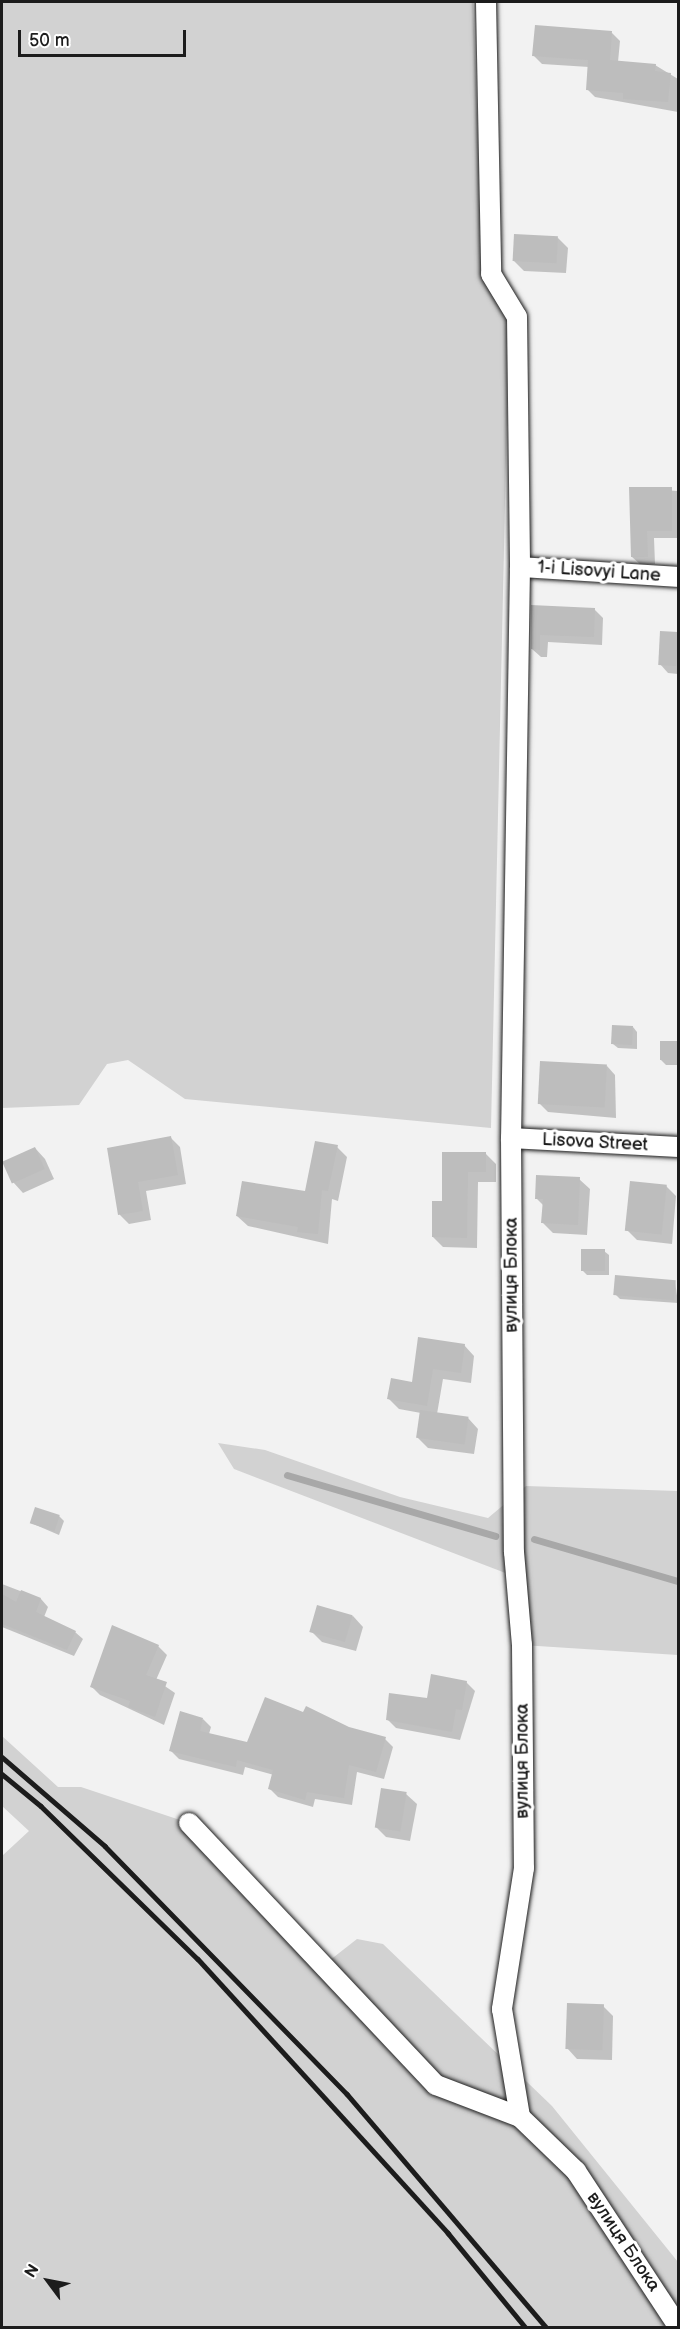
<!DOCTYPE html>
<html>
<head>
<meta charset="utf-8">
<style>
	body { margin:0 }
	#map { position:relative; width:680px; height:2329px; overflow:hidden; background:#f2f2f2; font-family:"Balsamiq Sans",sans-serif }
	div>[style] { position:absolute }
	.green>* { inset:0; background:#d2d2d2 }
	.shadow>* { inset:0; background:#0003 }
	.stream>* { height:7px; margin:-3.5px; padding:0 3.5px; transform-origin:3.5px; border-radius:3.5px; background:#a8a8a8 }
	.building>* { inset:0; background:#bdbdbd; transform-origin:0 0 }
	.roads { filter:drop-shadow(0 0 2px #1c1c1c) drop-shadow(0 0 2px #1c1c1c) }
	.minor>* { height:20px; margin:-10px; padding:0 10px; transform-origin:10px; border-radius:10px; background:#fff }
	.rail>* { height:4.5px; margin:-2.25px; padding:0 2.25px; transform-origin:2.25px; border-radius:2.25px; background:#1c1c1c }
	span { translate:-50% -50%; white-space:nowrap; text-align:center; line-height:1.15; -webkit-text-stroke:6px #fff; paint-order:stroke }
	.street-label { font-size:18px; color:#1c1c1c }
	.frame { position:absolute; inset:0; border:3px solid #1c1c1c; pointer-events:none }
	.north { position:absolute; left:18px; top:2251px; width:60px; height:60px; -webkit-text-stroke:4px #fff; paint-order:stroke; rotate:302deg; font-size:16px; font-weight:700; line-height:24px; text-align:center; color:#1c1c1c }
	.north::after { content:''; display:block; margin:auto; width:21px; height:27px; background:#1c1c1c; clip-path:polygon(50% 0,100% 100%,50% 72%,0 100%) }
	.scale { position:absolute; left:18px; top:30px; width:168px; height:27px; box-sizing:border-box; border:3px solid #1c1c1c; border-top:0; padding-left:8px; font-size:18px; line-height:21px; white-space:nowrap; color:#1c1c1c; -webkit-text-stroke:4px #fff; paint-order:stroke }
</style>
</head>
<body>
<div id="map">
	<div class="green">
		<div style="clip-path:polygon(2px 2px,473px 2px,483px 279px,509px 324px,491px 1128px,185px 1099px,128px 1060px,107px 1064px,79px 1105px,2px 1108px)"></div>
		<div style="clip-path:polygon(218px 1443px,265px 1450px,400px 1497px,488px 1518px,526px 1486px,678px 1491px,678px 1655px,522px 1645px,516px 1577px,234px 1469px)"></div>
		<div style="clip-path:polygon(2px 1736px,58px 1787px,81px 1787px,189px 1823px,325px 1964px,357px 1939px,383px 1944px,552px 2106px,678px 2262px,678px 2327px,2px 2327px,2px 1856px,29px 1831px,2px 1806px)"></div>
	</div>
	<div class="shadow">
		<div style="clip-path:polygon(612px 33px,620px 41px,618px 62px,655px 65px,678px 79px,678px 112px,595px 97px,587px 89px,589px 67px,542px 64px,534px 56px)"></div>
		<div style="clip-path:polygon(558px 238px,568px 248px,566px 273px,524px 271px,514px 261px)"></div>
		<div style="clip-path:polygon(630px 488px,678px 491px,678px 538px,654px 538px,655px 564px,640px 564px,632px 557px)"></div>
		<div style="clip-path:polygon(533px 607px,595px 610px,603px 618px,602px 645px,548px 642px,547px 657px,541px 657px,532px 649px)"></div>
		<div style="clip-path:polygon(661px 632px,678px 633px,678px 674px,668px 673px,660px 664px)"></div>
		<div style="clip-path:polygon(633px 1027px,637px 1032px,637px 1049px,618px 1048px,613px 1044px)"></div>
		<div style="clip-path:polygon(662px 1042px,678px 1043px,678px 1065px,666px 1065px,661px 1060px)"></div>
		<div style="clip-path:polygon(607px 1066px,615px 1075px,616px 1118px,548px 1112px,539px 1103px)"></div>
		<div style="clip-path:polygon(171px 1138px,180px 1147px,186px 1184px,146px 1191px,151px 1220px,129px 1224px,120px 1215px,109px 1149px)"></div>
		<div style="clip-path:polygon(337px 1147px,347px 1157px,338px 1201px,332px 1199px,328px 1244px,248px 1226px,237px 1216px,306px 1193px)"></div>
		<div style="clip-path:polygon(35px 1148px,45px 1159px,54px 1179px,23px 1193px,13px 1182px)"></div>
		<div style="clip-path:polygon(444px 1153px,486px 1154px,496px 1164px,496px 1182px,478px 1182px,477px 1248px,443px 1247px,433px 1237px,443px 1203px)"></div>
		<div style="clip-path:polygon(579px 1179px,590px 1189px,587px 1235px,553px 1233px,543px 1223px,544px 1206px,536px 1198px)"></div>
		<div style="clip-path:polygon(666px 1186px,676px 1196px,672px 1244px,637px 1240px,627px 1230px)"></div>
		<div style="clip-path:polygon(604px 1251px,609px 1255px,609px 1275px,587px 1275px,582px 1270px)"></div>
		<div style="clip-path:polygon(675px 1281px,678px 1303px,620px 1299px,615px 1294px)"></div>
		<div style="clip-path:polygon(464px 1345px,474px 1356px,471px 1383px,443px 1379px,437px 1414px,468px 1418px,478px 1429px,474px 1454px,428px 1448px,418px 1438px,421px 1413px,399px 1409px,389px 1399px)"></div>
		<div style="clip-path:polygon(59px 1516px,64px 1521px,59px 1535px,31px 1523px)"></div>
		<div style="clip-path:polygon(2px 1584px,41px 1599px,48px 1607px,44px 1617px,75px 1632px,83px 1639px,74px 1656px,2px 1627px)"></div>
		<div style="clip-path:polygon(353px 1616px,363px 1627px,356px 1651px,322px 1642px,311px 1631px)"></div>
		<div style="clip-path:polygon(158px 1646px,167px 1655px,156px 1680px,175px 1693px,164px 1725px,100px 1695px,91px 1686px)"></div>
		<div style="clip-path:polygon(466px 1682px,475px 1691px,460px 1740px,396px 1728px,387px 1719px)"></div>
		<div style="clip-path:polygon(203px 1719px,211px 1727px,209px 1734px,248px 1744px,348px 1729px,385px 1739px,393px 1747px,384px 1779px,357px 1772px,352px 1805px,315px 1799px,313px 1807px,278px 1797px,270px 1789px,274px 1775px,245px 1767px,243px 1775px,179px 1759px,171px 1751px)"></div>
		<div style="clip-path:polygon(406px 1794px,417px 1804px,410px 1841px,386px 1837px,376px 1827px)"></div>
		<div style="clip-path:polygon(603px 2006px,613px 2016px,612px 2060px,577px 2059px,567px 2048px)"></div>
	</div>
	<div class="stream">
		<div style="left:287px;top:1475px;width:217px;rotate:16.3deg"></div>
		<div style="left:534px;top:1539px;width:150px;rotate:16.3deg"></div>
	</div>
	<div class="building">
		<div style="clip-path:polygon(535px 25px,612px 31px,610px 60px,656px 64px,655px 71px,671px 73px,668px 102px,623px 99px,623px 93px,586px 90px,588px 60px,532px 56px)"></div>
		<div style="left:514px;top:234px;width:44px;height:27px;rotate:3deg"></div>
		<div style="clip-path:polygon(629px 487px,672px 487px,672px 531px,647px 531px,648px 557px,631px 557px)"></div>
		<div style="clip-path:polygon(531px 605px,595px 608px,594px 637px,540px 635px,540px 650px,531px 649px)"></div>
		<div style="left:660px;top:631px;width:18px;height:34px;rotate:3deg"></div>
		<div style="left:612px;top:1025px;width:21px;height:19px;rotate:3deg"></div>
		<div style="left:660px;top:1041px;width:18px;height:19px"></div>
		<div style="left:540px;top:1061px;width:67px;height:43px;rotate:3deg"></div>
		<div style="clip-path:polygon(171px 1136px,178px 1175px,138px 1182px,143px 1211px,118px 1215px,107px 1148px)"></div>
		<div style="clip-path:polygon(315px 1141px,338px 1145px,328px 1191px,322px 1190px,318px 1234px,297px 1232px,298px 1227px,236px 1216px,242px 1181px,305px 1191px)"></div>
		<div style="left:35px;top:1147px;width:24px;height:36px;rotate:66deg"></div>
		<div style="clip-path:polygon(442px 1152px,486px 1152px,486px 1172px,468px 1172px,467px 1238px,432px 1237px,432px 1201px,442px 1201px)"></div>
		<div style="clip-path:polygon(536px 1175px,580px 1177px,578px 1225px,541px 1223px,543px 1199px,535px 1199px)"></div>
		<div style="left:630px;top:1181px;width:37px;height:50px;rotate:6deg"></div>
		<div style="left:581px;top:1249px;width:24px;height:22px"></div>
		<div style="left:615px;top:1275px;width:61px;height:20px;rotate:5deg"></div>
		<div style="clip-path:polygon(418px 1337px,465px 1344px,461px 1373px,433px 1369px,427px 1406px,387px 1399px,391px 1378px,412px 1382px)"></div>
		<div style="left:420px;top:1410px;width:49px;height:28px;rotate:8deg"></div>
		<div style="left:35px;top:1507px;width:26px;height:17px;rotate:18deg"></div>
		<div style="clip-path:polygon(21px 1590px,41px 1598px,36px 1612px,76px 1631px,67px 1650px,2px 1624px,2px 1594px,16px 1602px)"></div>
		<div style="left:317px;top:1605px;width:37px;height:28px;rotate:16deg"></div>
		<div style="clip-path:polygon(112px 1625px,159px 1645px,146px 1675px,167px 1682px,155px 1717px,128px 1707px,130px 1701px,90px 1687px)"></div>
		<div style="clip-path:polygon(431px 1674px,467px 1681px,462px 1710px,456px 1709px,452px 1732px,386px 1720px,389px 1693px,427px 1698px)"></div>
		<div style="clip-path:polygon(265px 1697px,303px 1712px,306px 1706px,349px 1727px,386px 1737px,376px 1772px,349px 1765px,344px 1798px,307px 1792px,305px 1800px,268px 1789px,273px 1770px,237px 1760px,236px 1767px,169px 1751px,180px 1711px,203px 1718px,200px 1731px,247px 1742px)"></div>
		<div style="left:381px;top:1788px;width:26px;height:40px;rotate:9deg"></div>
		<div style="left:567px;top:2003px;width:37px;height:46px;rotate:2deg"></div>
	</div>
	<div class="roads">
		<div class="minor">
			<div style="left:486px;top:2px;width:272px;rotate:88.9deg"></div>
			<div style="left:491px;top:274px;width:50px;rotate:58.8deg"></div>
			<div style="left:517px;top:317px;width:250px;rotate:89.3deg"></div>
			<div style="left:520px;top:567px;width:571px;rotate:90.9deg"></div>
			<div style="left:511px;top:1138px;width:414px;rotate:89.6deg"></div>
			<div style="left:514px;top:1552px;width:93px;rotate:85.1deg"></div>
			<div style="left:522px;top:1645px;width:223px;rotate:89.5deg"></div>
			<div style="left:524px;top:1868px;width:143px;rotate:98.9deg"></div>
			<div style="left:502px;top:2009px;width:109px;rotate:80.5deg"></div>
			<div style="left:520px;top:2117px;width:78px;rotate:44deg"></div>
			<div style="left:576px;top:2171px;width:186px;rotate:56.7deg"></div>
			<div style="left:520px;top:567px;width:158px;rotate:3.6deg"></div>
			<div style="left:511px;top:1138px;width:167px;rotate:3.1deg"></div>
			<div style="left:189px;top:1823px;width:360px;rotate:46.7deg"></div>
			<div style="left:436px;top:2085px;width:90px;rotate:20.9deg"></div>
		</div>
	</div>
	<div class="rail">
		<div style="left:2px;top:1757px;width:136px;rotate:40.8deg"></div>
		<div style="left:105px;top:1846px;width:347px;rotate:45.7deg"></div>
		<div style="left:347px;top:2094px;width:308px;rotate:49.5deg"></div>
		<div style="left:2px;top:1774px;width:50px;rotate:39.4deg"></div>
		<div style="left:41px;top:1806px;width:219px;rotate:44.3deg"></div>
		<div style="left:198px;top:1959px;width:371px;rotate:47.6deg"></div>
		<div style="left:448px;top:2233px;width:123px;rotate:50.6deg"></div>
	</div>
	<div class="street-label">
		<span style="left:599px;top:572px;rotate:4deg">1-i Lisovyi Lane</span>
		<span style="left:595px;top:1143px;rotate:3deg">Lisova Street</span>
		<span style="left:512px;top:1275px;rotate:-90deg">вулиця Блока</span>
		<span style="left:523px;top:1761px;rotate:-90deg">вулиця Блока</span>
		<span style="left:623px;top:2242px;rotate:56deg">вулиця Блока</span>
	</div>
	<div class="frame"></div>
	<div class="north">N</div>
	<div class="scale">50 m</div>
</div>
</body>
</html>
